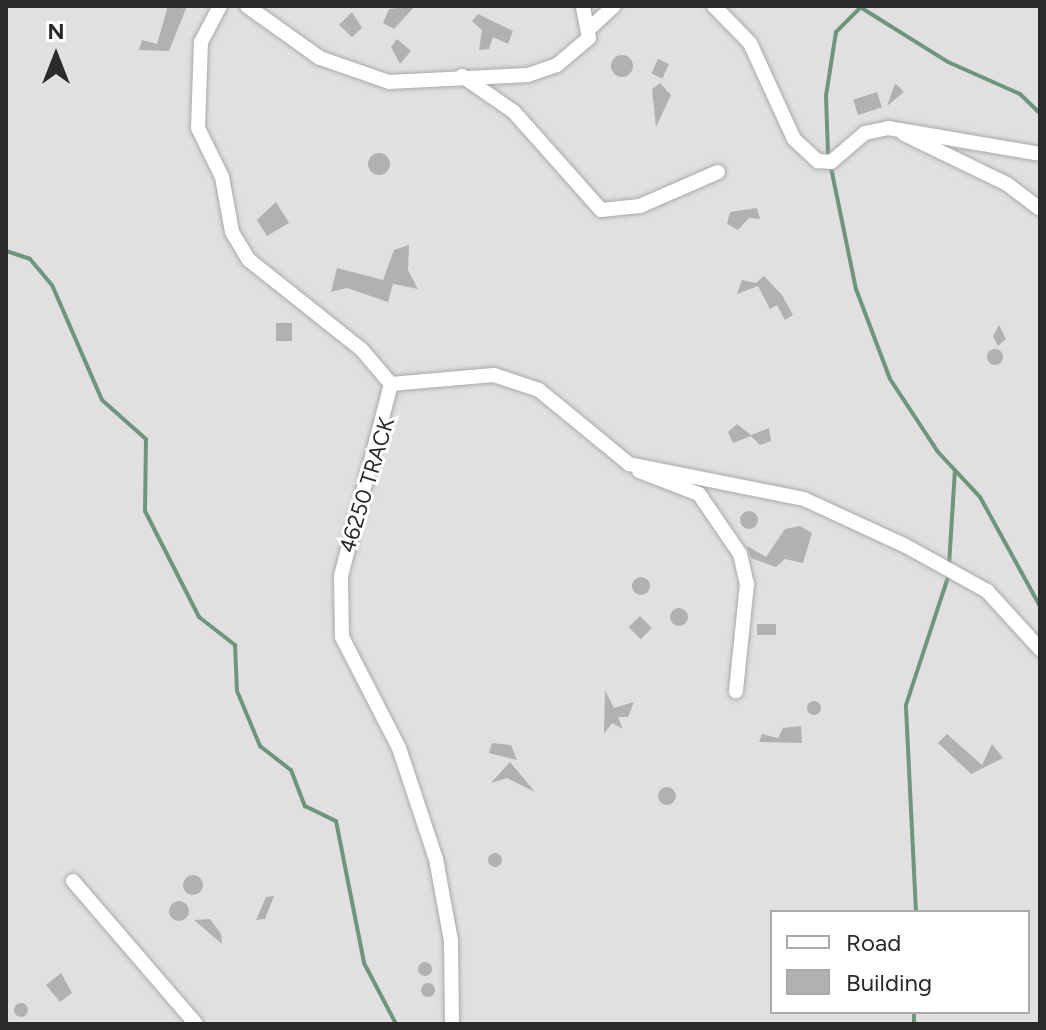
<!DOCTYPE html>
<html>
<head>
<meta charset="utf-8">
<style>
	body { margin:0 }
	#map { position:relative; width:1046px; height:1030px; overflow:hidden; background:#e2dfe1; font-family:Figtree,sans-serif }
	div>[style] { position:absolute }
	.stream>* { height:4px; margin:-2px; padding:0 2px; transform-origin:2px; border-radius:2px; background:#6d967c }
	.building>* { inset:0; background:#b3b0b2; transform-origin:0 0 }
	.round { border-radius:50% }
	.roads { filter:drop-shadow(0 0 2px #aca9ab) drop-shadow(0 0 2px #aca9ab) }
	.street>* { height:14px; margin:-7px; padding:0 7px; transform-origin:7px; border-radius:7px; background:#fff }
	span { translate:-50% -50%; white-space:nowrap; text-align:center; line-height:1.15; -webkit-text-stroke:6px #fff; paint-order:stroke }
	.street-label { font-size:22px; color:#2b292a }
	.frame { position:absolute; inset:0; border:8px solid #2b292a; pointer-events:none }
	.legend { position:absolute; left:770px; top:910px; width:260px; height:104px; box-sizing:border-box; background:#fff; border:2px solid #aaa9aa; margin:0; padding:10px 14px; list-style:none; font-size:24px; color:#2b292a }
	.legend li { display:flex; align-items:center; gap:16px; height:40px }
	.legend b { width:40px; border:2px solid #aaa9aa }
	.north { position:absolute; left:16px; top:16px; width:80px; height:80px; -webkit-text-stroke:6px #fff; paint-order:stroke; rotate:0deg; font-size:22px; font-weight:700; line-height:32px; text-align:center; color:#2b292a }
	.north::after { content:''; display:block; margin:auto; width:28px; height:36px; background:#2b292a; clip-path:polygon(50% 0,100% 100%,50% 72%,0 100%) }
</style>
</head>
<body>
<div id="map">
	<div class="stream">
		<div style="left:862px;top:6px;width:37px;rotate:135deg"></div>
		<div style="left:836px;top:32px;width:65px;rotate:98.9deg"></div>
		<div style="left:826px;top:96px;width:57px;rotate:88deg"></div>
		<div style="left:828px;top:153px;width:139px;rotate:78.4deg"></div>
		<div style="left:856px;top:289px;width:96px;rotate:69.3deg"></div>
		<div style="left:890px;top:379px;width:87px;rotate:56.7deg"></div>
		<div style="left:938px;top:452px;width:62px;rotate:47deg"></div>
		<div style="left:980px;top:497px;width:124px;rotate:61.2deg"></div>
		<div style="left:860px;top:7px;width:104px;rotate:32deg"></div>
		<div style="left:948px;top:62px;width:79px;rotate:24deg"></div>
		<div style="left:1020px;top:94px;width:28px;rotate:44deg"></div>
		<div style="left:6px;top:251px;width:25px;rotate:18deg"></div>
		<div style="left:30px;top:259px;width:34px;rotate:50deg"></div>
		<div style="left:52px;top:285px;width:125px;rotate:66.5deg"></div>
		<div style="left:102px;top:400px;width:59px;rotate:41.6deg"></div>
		<div style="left:146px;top:439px;width:72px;rotate:90.8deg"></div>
		<div style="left:145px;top:511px;width:119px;rotate:63deg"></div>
		<div style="left:199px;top:617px;width:46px;rotate:37.9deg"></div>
		<div style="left:235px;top:645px;width:46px;rotate:87.5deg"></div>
		<div style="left:237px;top:691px;width:60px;rotate:67.3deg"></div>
		<div style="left:260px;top:746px;width:39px;rotate:38deg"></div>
		<div style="left:291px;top:770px;width:39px;rotate:69deg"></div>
		<div style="left:305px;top:806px;width:34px;rotate:26deg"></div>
		<div style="left:336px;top:821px;width:145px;rotate:78.8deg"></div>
		<div style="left:364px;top:963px;width:69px;rotate:62.3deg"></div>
		<div style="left:949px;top:565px;width:95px;rotate:-86.4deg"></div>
		<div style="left:916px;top:912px;width:207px;rotate:-92.8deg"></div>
		<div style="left:906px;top:705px;width:138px;rotate:-71.8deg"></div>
		<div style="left:914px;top:1012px;width:12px;rotate:90deg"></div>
	</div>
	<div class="building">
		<div style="clip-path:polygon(168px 6px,187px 6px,169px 51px,139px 50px,142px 40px,157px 44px)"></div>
		<div style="clip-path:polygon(415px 6px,394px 29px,383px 23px,389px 9px)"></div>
		<div style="clip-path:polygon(352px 12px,362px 28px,352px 37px,339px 25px)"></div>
		<div style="clip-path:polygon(478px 14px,513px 31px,508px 44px,493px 37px,489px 49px,479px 50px,482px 30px,472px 21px)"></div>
		<div style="clip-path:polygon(397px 39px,411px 51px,400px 64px,391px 47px)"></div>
		<div class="round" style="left:611px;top:55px;width:22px;height:22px"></div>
		<div style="left:658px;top:59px;width:12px;height:16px;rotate:24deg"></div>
		<div style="clip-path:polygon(660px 83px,671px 95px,656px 127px,652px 89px)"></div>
		<div style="clip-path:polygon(896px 84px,904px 92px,887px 106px,894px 86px)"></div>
		<div style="left:877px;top:92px;width:16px;height:25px;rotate:72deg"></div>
		<div class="round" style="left:368px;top:153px;width:22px;height:22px"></div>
		<div style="clip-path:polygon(276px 202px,289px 223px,267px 236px,257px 220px)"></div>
		<div style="clip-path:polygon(757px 208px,760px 219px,749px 218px,738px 230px,727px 224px,730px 212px)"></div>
		<div style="clip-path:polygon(409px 245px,408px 270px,418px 289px,393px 284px,388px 302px,347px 288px,331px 292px,337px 268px,383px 280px,394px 250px)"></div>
		<div style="clip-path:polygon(764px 276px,782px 295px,793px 315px,785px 320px,777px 305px,770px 309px,758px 286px,737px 294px,742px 280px,756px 283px)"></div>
		<div style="left:276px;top:323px;width:16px;height:18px"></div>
		<div style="clip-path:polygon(999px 325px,1006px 339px,998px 346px,993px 336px)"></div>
		<div class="round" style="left:987px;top:349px;width:16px;height:16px"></div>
		<div style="clip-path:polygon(737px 424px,751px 435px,769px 428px,771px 441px,760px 445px,751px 436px,733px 443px,728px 432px)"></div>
		<div class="round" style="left:740px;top:511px;width:18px;height:18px"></div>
		<div style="clip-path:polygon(800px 526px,812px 533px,803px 563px,785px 559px,776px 567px,751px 558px,747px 546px,766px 557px,785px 529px)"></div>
		<div class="round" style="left:632px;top:577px;width:18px;height:18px"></div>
		<div class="round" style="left:670px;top:608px;width:18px;height:18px"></div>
		<div style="left:640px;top:616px;width:17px;height:16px;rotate:45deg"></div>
		<div style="left:776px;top:624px;width:11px;height:19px;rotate:90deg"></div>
		<div style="clip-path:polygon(605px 690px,614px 708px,634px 702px,628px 717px,618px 717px,623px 729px,612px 723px,604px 734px)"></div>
		<div class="round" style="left:807px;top:701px;width:14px;height:14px"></div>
		<div style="clip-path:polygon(801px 726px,802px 743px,759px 742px,762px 734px,778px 738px,783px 728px)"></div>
		<div style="clip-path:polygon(947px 734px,982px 765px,992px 744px,1003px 758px,971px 774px,938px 743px)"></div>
		<div style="clip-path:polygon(492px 743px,511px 745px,517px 760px,489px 753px)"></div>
		<div style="clip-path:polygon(510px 762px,535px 792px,507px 778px,491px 783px)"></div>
		<div class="round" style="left:658px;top:787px;width:18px;height:18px"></div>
		<div class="round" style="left:488px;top:853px;width:14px;height:14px"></div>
		<div class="round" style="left:183px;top:875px;width:20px;height:20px"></div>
		<div style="clip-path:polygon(274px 896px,265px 919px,256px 920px,266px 897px)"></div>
		<div class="round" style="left:169px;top:901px;width:20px;height:20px"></div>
		<div style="clip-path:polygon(210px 919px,221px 934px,222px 944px,194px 920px)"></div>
		<div class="round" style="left:418px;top:962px;width:14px;height:14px"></div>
		<div style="clip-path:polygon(61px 973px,72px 993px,60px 1002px,46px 985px)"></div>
		<div class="round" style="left:421px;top:983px;width:14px;height:14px"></div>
		<div class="round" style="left:14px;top:1003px;width:14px;height:14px"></div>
	</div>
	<div class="roads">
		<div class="street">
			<div style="left:220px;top:6px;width:41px;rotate:117.8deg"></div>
			<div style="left:201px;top:42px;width:86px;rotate:92deg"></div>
			<div style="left:198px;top:128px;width:55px;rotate:63.9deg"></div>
			<div style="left:222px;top:177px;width:56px;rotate:79.7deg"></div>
			<div style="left:232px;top:232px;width:33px;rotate:59deg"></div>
			<div style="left:249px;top:260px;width:144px;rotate:38.5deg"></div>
			<div style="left:362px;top:350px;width:45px;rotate:49.5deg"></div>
			<div style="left:391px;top:384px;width:198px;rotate:104.6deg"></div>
			<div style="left:341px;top:576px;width:61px;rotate:89.1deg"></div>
			<div style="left:342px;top:637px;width:125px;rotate:62.8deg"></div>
			<div style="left:399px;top:748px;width:117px;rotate:71.6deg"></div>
			<div style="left:436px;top:859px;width:83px;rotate:79.6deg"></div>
			<div style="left:451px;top:941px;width:83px;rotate:89.3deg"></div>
			<div style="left:247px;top:6px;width:90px;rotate:35.5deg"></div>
			<div style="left:320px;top:58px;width:73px;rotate:19.2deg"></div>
			<div style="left:389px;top:82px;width:139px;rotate:-2.9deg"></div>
			<div style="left:528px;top:75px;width:31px;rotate:-19deg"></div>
			<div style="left:557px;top:65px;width:42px;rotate:-40.2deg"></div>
			<div style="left:589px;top:38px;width:33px;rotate:-101deg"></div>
			<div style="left:714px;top:6px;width:52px;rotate:45.8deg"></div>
			<div style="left:750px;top:43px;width:106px;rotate:65.4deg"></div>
			<div style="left:794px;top:139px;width:33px;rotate:43deg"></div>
			<div style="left:818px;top:161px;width:13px;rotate:4deg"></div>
			<div style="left:831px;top:162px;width:45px;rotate:-40.5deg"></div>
			<div style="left:865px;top:133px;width:24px;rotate:-12deg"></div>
			<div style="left:888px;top:128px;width:154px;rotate:9.7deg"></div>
			<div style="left:588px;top:30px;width:35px;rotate:-43deg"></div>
			<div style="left:462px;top:76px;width:63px;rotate:34.7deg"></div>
			<div style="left:514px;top:112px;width:131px;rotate:48.4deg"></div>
			<div style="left:601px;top:210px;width:39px;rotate:-6deg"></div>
			<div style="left:640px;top:206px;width:85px;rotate:-23.6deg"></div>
			<div style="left:904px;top:134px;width:114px;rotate:25.9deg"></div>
			<div style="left:1007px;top:184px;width:41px;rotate:37.1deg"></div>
			<div style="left:391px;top:384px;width:103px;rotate:-5deg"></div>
			<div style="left:494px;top:375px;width:47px;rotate:18.4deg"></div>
			<div style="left:539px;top:390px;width:117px;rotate:39.4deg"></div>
			<div style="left:629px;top:464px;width:178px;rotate:11.3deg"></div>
			<div style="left:804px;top:499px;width:112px;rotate:24.7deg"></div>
			<div style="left:906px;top:546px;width:93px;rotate:29.1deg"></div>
			<div style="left:987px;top:591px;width:79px;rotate:47.6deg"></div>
			<div style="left:639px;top:471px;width:64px;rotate:21deg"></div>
			<div style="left:699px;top:494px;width:73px;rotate:55.7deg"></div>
			<div style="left:740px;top:554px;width:31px;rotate:77deg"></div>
			<div style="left:747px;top:584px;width:108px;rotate:95.9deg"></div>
			<div style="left:73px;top:881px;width:189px;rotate:49.3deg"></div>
		</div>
	</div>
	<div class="street-label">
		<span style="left:367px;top:485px;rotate:-73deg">46250 TRACK</span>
	</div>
	<div class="frame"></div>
	<ul class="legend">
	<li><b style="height:10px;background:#fff"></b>Road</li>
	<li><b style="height:22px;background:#b3b0b2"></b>Building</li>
	</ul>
	<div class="north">N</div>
</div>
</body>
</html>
